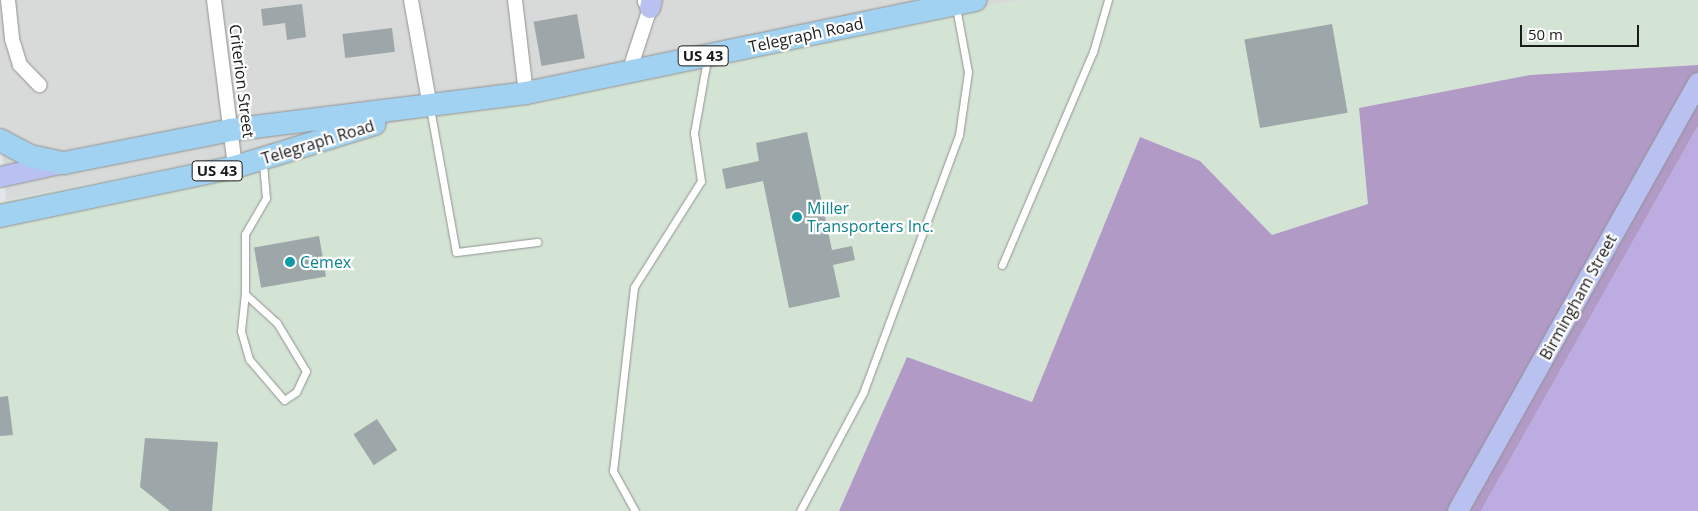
<!DOCTYPE html>
<html>
<head>
<meta charset="utf-8">
<style>
	body { margin:0 }
	#map { position:relative; width:1698px; height:511px; overflow:hidden; background:#e1e6eb; font-family:"Open Sans",sans-serif }
	div>[style] { position:absolute }
	.residential>* { inset:0; background:#d8d9d9 }
	.industrial>* { inset:0; background:#d4e4d4 }
	.grass>* { inset:0; background:#bdace1 }
	.forest>* { inset:0; background:#b19ac6 }
	.building>* { inset:0; background:#9da6a9; transform-origin:0 0 }
	.roads { filter:drop-shadow(0 0 1px #929292) drop-shadow(0 0 1px #929292) }
	.lane>* { height:7px; margin:-3.5px; padding:0 3.5px; transform-origin:3.5px; border-radius:3.5px; background:#fff }
	.street>* { height:14px; margin:-7px; padding:0 7px; transform-origin:7px; border-radius:7px; background:#fff }
	.secondary>* { height:20px; margin:-10px; padding:0 10px; transform-origin:10px; border-radius:10px; background:#b9c1f1 }
	.primary>* { height:22px; margin:-11px; padding:0 11px; transform-origin:11px; border-radius:11px; background:#a1d2f1 }
	.dots>* { width:14px; height:14px; translate:-50% -50%; box-sizing:border-box; border:2px solid #fff; border-radius:50% }
	span { translate:-50% -50%; white-space:nowrap; text-align:center; line-height:1.15; -webkit-text-stroke:4.5px #fff; paint-order:stroke }
	.shield-label span { padding:1px 4px; background:#fff; border:1px solid; border-radius:4px; -webkit-text-stroke-width:0 }
	.shield-label { font-size:15px; color:#1b1b1b; font-weight:700 }
	.street-label { font-size:16px; color:#1b1b1b }
	.culture-label { font-size:16px; color:#0d838f }
	.left { translate:0 -50%; text-align:left }
	.scale { position:absolute; left:1520px; top:25px; width:119px; height:22px; box-sizing:border-box; border:2px solid #1b1b1b; border-top:0; padding-left:6px; font-size:15px; line-height:18px; white-space:nowrap; color:#1b1b1b; -webkit-text-stroke:4px #fff; paint-order:stroke }
</style>
</head>
<body>
<div id="map">
	<div class="residential">
		<div style="clip-path:polygon(0 0,1021px 0,6px 200px,0 122px)"></div>
	</div>
	<div class="industrial">
		<div style="clip-path:polygon(1021px 0,1698px 0,1698px 65px,1530px 75px,1368px 204px,1272px 235px,1200px 161px,1140px 137px,1032px 403px,907px 357px,839px 511px,0 511px,0 202px)"></div>
	</div>
	<div class="grass">
		<div style="clip-path:polygon(1698px 126px,1698px 511px,1481px 511px)"></div>
	</div>
	<div class="forest">
		<div style="clip-path:polygon(1698px 65px,1698px 126px,1481px 511px,839px 511px,907px 357px,1032px 402px,1140px 137px,1200px 161px,1272px 235px,1368px 204px,1359px 108px,1530px 75px)"></div>
	</div>
	<div class="building">
		<div style="clip-path:polygon(302px 4px,306px 37px,287px 40px,285px 23px,263px 26px,261px 9px)"></div>
		<div style="left:577px;top:14px;width:45px;height:44px;rotate:80deg"></div>
		<div style="left:1332px;top:24px;width:90px;height:89px;rotate:80deg"></div>
		<div style="left:392px;top:28px;width:24px;height:50px;rotate:83deg"></div>
		<div style="clip-path:polygon(807px 132px,832px 250px,852px 246px,855px 260px,833px 265px,840px 297px,789px 308px,763px 181px,726px 189px,722px 169px,759px 161px,756px 143px)"></div>
		<div style="left:319px;top:236px;width:41px;height:66px;rotate:80deg"></div>
		<div style="clip-path:polygon(8px 396px,13px 435px,0 436px,0 397px)"></div>
		<div style="left:377px;top:419px;width:37px;height:28px;rotate:57deg"></div>
		<div style="clip-path:polygon(145px 438px,218px 442px,212px 511px,170px 511px,140px 487px)"></div>
	</div>
	<div class="roads">
		<div class="lane">
			<div style="left:430px;top:108px;width:146px;rotate:79.8deg"></div>
			<div style="left:456px;top:252px;width:82px;rotate:-7deg"></div>
			<div style="left:1002px;top:265px;width:232px;rotate:-66.9deg"></div>
			<div style="left:1093px;top:52px;width:54px;rotate:-73.9deg"></div>
			<div style="left:245px;top:294px;width:43px;rotate:42.2deg"></div>
			<div style="left:277px;top:323px;width:56px;rotate:58.9deg"></div>
			<div style="left:306px;top:371px;width:23px;rotate:115deg"></div>
			<div style="left:296px;top:392px;width:14px;rotate:146deg"></div>
			<div style="left:284px;top:400px;width:54px;rotate:-130.5deg"></div>
			<div style="left:249px;top:359px;width:29px;rotate:-106deg"></div>
			<div style="left:241px;top:331px;width:37px;rotate:-84deg"></div>
			<div style="left:245px;top:294px;width:60px;rotate:-90deg"></div>
			<div style="left:245px;top:234px;width:42px;rotate:-59.7deg"></div>
			<div style="left:266px;top:198px;width:37px;rotate:-95deg"></div>
			<div style="left:635px;top:511px;width:46px;rotate:-118.8deg"></div>
			<div style="left:613px;top:471px;width:185px;rotate:-83.5deg"></div>
			<div style="left:634px;top:287px;width:125px;rotate:-57.7deg"></div>
			<div style="left:701px;top:181px;width:49px;rotate:-98.3deg"></div>
			<div style="left:694px;top:133px;width:75px;rotate:-80deg"></div>
			<div style="left:800px;top:511px;width:134px;rotate:-61.9deg"></div>
			<div style="left:863px;top:393px;width:275px;rotate:-69.6deg"></div>
			<div style="left:959px;top:135px;width:64px;rotate:-81.9deg"></div>
			<div style="left:968px;top:72px;width:66px;rotate:-100.5deg"></div>
		</div>
		<div class="street">
			<div style="left:8px;top:0;width:39px;rotate:84deg"></div>
			<div style="left:12px;top:39px;width:27px;rotate:73deg"></div>
			<div style="left:20px;top:65px;width:28px;rotate:46deg"></div>
			<div style="left:214px;top:0;width:168px;rotate:82.8deg"></div>
			<div style="left:411px;top:0;width:109px;rotate:79.9deg"></div>
			<div style="left:515px;top:0;width:94px;rotate:83.3deg"></div>
			<div style="left:629px;top:72px;width:67px;rotate:-71.8deg"></div>
			<div style="left:650px;top:8px;width:8px;rotate:-130deg"></div>
		</div>
		<div class="secondary">
			<div style="left:650px;top:8px;width:8px;rotate:-76deg"></div>
			<div style="left:0;top:177px;width:66px;rotate:-12.3deg"></div>
			<div style="left:1458px;top:511px;width:491px;rotate:-60.7deg"></div>
		</div>
		<div class="primary">
			<div style="left:0;top:140px;width:34px;rotate:28deg"></div>
			<div style="left:30px;top:156px;width:35px;rotate:12deg"></div>
			<div style="left:64px;top:163px;width:169px;rotate:-11.2deg"></div>
			<div style="left:230px;top:130px;width:298px;rotate:-7.1deg"></div>
			<div style="left:526px;top:93px;width:459px;rotate:-11.7deg"></div>
			<div style="left:0;top:216px;width:240px;rotate:-11.8deg"></div>
			<div style="left:235px;top:167px;width:146px;rotate:-17.1deg"></div>
		</div>
	</div>
	<div class="dots">
		<div style="left:797px;top:217px;background:#0f9aa8"></div>
		<div style="left:290px;top:262px;background:#0f9aa8"></div>
	</div>
	<div class="shield-label">
		<span style="left:703px;top:56px">US 43</span>
		<span style="left:217px;top:171px">US 43</span>
	</div>
	<div class="street-label">
		<span style="left:806px;top:35px;rotate:-12deg">Telegraph Road</span>
		<span style="left:242px;top:81px;rotate:83deg">Criterion Street</span>
		<span style="left:318px;top:142px;rotate:-17deg">Telegraph Road</span>
		<span style="left:1578px;top:297px;rotate:-61deg">Birmingham Street</span>
	</div>
	<div class="culture-label">
		<span class="left" style="left:807px;top:217px">Miller<br>Transporters Inc.</span>
		<span class="left" style="left:300px;top:262px">Cemex</span>
	</div>
	<div class="scale">50 m</div>
</div>
</body>
</html>
